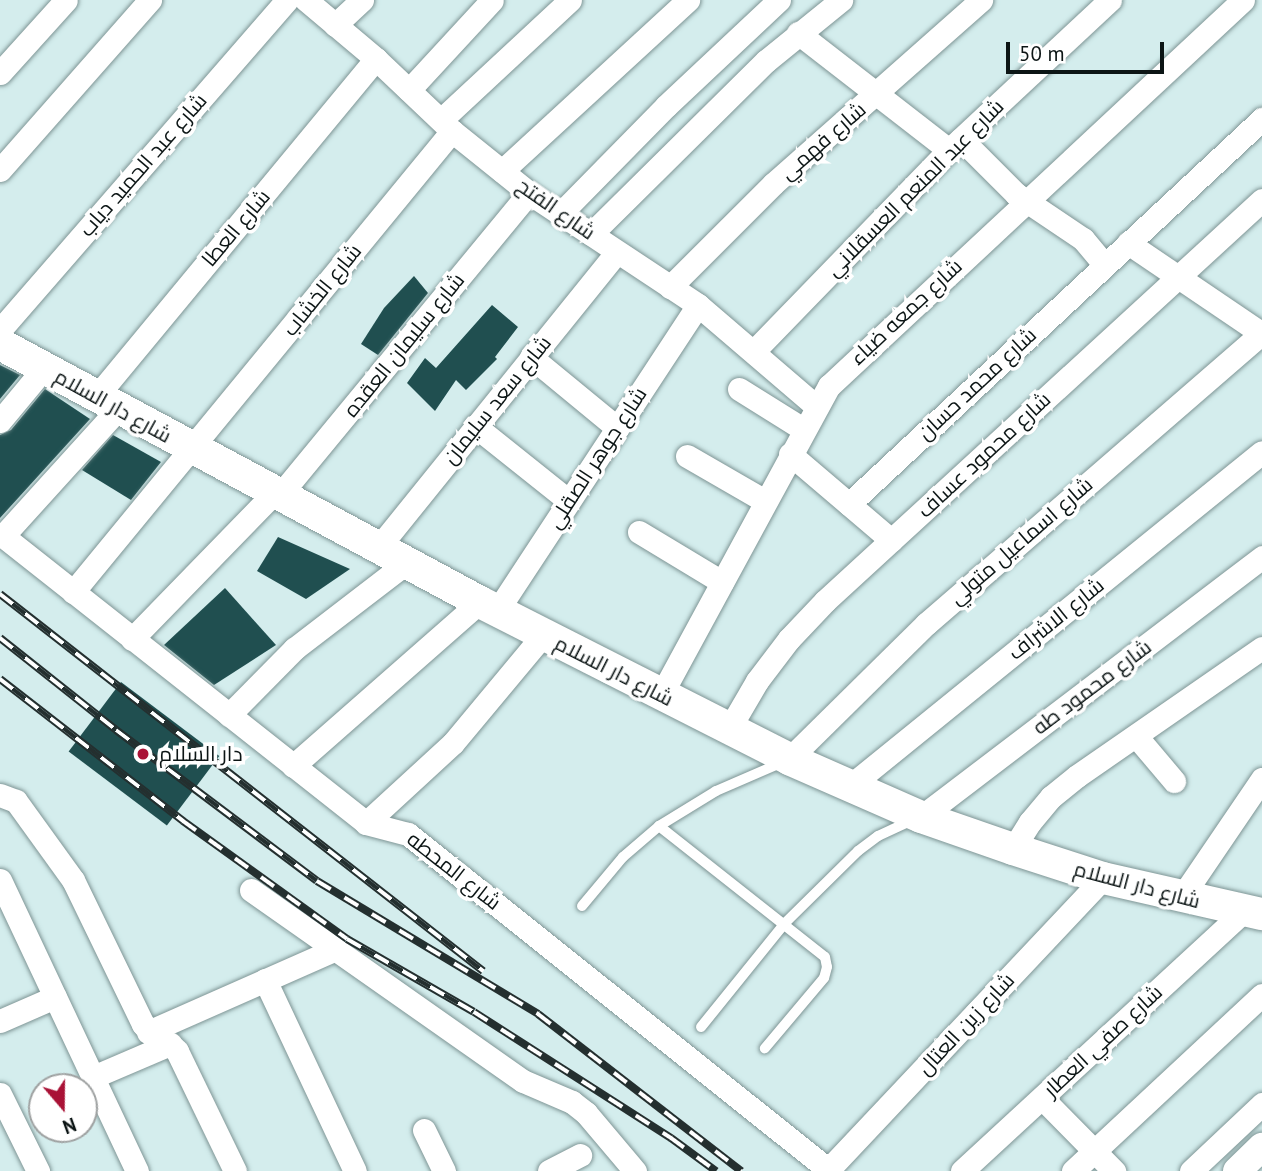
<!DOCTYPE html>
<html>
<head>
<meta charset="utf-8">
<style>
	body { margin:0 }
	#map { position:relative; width:1262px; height:1171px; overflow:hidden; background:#d4eded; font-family:"PT Sans",Cairo,sans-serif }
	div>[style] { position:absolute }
	.building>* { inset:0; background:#204f50; transform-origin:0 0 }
	.roads { filter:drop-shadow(0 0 2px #7e9595) drop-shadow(0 0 2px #7e9595) }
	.service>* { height:10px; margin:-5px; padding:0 5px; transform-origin:5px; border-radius:5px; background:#fff }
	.minor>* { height:23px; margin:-11.5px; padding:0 11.5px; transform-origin:11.5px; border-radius:11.5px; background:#fff }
	.tertiary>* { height:28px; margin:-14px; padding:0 14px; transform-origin:14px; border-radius:14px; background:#fff }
	.secondary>* { height:32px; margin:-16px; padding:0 16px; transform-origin:16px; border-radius:16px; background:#fff }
	.rail>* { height:8px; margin-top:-4px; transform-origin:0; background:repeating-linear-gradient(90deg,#fff 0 16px,#242f2f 0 32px); box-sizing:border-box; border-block:2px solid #242f2f }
	.dots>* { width:19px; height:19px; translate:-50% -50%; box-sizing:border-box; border:4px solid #fff; border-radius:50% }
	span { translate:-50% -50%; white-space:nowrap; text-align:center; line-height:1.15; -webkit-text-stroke:7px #fff; paint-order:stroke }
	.street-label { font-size:21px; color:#0c1515 }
	.poi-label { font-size:21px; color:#0c1515 }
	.left { translate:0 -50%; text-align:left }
	.north { position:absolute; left:28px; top:1073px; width:70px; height:70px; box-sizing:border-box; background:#fff; border:2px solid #9ea1a1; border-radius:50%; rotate:160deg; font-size:19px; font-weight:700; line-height:28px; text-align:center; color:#0c1515 }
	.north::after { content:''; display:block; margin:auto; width:24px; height:32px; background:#a91236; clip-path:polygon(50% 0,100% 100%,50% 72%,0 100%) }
	.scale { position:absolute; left:1006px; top:42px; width:158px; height:32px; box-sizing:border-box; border:4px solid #0c1515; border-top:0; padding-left:9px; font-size:21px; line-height:24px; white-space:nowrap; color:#0c1515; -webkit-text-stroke:5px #fff; paint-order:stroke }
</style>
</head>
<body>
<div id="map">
	<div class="building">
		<div style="clip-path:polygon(414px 276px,428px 293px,378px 355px,361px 344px,384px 308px)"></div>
		<div style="clip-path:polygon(492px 305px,518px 327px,495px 357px,497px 359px,466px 390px,456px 380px,435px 411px,407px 383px,425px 358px,436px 368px)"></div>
		<div style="clip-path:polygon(0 365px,20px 375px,0 399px)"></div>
		<div style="clip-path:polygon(45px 389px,90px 419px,0 518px,0 435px,11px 430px)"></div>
		<div style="clip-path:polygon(113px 435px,161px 462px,131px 500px,82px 470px)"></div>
		<div style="clip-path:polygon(278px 537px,350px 569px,306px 599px,257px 571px)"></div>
		<div style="clip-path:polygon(225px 588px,276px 645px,214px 685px,164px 645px)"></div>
		<div style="left:121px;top:682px;width:123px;height:87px;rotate:37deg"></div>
	</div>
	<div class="roads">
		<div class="service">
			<div style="left:659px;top:826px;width:211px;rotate:38.3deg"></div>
			<div style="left:825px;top:957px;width:10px;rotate:79deg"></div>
			<div style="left:827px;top:967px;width:11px;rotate:105deg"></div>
			<div style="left:824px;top:978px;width:92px;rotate:130.1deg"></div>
			<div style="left:582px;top:906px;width:64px;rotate:-50.1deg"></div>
			<div style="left:623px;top:857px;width:48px;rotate:-40.7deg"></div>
			<div style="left:659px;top:826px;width:67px;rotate:-31.6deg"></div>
			<div style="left:716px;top:791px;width:73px;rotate:-23.4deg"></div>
			<div style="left:701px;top:1027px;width:132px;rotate:-51.1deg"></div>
			<div style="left:784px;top:924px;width:104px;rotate:-44.6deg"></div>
			<div style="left:858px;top:851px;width:25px;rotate:-37deg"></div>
			<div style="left:878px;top:836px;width:38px;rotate:-25deg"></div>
		</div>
		<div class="minor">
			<div style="left:306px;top:0;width:92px;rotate:40.1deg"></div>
			<div style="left:376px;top:59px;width:105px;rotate:43.5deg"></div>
			<div style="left:452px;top:131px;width:99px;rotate:38.8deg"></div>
			<div style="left:529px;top:193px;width:203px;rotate:33.5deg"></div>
			<div style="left:698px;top:305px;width:155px;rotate:40.6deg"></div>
			<div style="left:335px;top:25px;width:37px;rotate:-43deg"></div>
			<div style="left:798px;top:33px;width:191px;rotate:37.8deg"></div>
			<div style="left:0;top:73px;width:98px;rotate:-47.9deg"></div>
			<div style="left:409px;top:90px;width:122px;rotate:-47.3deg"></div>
			<div style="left:441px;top:120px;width:176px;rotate:-42.9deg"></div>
			<div style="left:961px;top:139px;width:78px;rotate:45deg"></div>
			<div style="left:1016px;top:194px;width:81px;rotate:33.9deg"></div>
			<div style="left:1083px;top:239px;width:34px;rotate:50deg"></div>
			<div style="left:0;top:170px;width:227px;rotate:-48.6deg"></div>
			<div style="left:502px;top:171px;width:253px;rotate:-42.6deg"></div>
			<div style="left:560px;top:214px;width:151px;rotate:-45.5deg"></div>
			<div style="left:666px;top:106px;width:155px;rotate:-43.2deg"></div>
			<div style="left:591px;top:234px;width:246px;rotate:-44.7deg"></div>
			<div style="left:766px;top:61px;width:97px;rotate:-39.1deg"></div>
			<div style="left:1128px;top:243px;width:161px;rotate:34.1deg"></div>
			<div style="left:670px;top:287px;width:146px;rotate:-45deg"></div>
			<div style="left:773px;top:184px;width:278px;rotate:-41.5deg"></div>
			<div style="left:0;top:330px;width:437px;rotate:-49deg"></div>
			<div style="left:754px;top:351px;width:280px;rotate:-45.9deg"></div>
			<div style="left:949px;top:150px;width:220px;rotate:-43deg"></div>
			<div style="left:531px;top:357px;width:112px;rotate:39.5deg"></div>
			<div style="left:739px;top:389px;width:75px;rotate:32deg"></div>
			<div style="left:96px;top:397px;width:439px;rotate:-50.4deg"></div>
			<div style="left:118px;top:409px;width:171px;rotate:132.2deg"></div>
			<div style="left:3px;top:536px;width:463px;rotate:38.3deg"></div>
			<div style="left:366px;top:823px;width:43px;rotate:14.7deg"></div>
			<div style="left:408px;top:834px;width:540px;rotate:38.61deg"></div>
			<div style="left:0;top:421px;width:69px;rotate:-50.3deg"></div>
			<div style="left:475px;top:426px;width:120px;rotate:38.6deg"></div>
			<div style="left:790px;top:454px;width:133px;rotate:40.4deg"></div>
			<div style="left:687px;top:456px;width:90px;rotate:30deg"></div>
			<div style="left:279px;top:496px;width:393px;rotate:-50.5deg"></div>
			<div style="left:849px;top:504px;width:565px;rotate:-42.99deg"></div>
			<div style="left:639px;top:532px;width:97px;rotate:31.1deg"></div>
			<div style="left:378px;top:548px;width:380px;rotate:-51.1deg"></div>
			<div style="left:73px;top:592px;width:597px;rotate:-50.58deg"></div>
			<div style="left:497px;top:611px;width:366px;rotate:-56.7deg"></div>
			<div style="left:132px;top:639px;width:204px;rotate:-45.8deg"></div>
			<div style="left:661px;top:695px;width:352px;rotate:-61.5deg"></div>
			<div style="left:829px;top:386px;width:566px;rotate:-43deg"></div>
			<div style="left:229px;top:715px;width:93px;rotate:-45.4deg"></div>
			<div style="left:294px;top:649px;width:141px;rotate:-37.5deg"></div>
			<div style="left:729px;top:729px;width:56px;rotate:-59.7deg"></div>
			<div style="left:757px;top:681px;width:53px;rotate:-52.7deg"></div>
			<div style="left:789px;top:639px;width:52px;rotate:-46.5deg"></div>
			<div style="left:825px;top:601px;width:593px;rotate:-42.54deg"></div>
			<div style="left:1136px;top:736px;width:59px;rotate:49.8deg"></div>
			<div style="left:789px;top:759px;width:192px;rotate:-44.6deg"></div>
			<div style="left:926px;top:624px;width:444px;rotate:-40.9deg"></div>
			<div style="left:293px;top:766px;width:249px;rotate:-41.3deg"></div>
			<div style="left:850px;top:786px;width:530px;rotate:-39.03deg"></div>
			<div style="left:0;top:795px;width:17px;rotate:21deg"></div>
			<div style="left:16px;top:801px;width:97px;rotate:54.2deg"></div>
			<div style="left:73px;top:880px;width:160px;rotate:64.1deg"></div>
			<div style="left:143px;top:1024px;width:17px;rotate:50deg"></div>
			<div style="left:154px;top:1037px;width:17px;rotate:24deg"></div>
			<div style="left:170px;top:1044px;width:10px;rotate:45deg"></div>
			<div style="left:177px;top:1051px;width:133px;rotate:64.2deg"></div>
			<div style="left:921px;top:817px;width:429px;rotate:-37.3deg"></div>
			<div style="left:366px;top:823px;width:118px;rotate:-42.6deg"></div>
			<div style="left:453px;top:743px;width:141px;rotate:-50.2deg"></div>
			<div style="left:1013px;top:849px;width:32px;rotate:-58deg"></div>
			<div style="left:1030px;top:822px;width:33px;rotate:-50deg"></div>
			<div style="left:1051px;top:797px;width:33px;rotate:-39deg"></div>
			<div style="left:1077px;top:776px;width:225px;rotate:-34.7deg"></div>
			<div style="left:0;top:880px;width:322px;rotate:64.8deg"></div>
			<div style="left:251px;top:890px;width:332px;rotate:35.1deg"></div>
			<div style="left:523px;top:1081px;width:53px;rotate:23.2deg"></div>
			<div style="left:572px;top:1102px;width:18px;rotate:38deg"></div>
			<div style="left:586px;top:1113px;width:76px;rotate:49.8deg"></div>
			<div style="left:1181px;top:898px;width:144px;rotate:-55.8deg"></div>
			<div style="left:265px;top:980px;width:211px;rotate:64.8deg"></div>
			<div style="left:0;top:1021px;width:60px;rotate:-23.6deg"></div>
			<div style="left:148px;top:1032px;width:203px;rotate:-23.8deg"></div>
			<div style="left:93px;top:1077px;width:84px;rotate:-23.2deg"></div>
			<div style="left:0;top:1094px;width:86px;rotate:63.7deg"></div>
			<div style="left:1042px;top:1098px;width:103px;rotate:45.4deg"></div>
			<div style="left:424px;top:1130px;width:46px;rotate:64deg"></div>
			<div style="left:828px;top:1170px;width:401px;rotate:-46.7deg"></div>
			<div style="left:549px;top:1171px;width:35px;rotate:-27deg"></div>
			<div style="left:962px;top:1171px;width:384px;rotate:-42.7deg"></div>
			<div style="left:1073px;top:1171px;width:258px;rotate:-43deg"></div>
			<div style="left:1191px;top:1171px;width:98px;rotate:-43.3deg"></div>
		</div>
		<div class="tertiary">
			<div style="left:1237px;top:1171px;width:35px;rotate:-44deg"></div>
		</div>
		<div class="secondary">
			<div style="left:0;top:344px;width:545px;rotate:28.26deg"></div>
			<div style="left:480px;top:602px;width:347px;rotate:26.9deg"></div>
			<div style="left:789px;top:759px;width:144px;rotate:23.7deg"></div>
			<div style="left:921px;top:817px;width:97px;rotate:19.2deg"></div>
			<div style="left:1013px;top:849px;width:95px;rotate:17.9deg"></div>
			<div style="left:1103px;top:878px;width:163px;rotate:12.8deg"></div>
		</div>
	</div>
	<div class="rail">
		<div style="left:0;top:594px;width:613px;rotate:37.97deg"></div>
		<div style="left:0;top:638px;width:148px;rotate:38.4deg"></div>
		<div style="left:116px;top:730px;width:251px;rotate:36.9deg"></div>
		<div style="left:317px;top:881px;width:258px;rotate:31deg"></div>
		<div style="left:538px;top:1014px;width:257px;rotate:37.7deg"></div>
		<div style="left:0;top:679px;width:232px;rotate:37.8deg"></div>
		<div style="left:183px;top:821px;width:202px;rotate:35.7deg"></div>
		<div style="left:347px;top:939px;width:146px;rotate:29.9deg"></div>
		<div style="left:474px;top:1012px;width:234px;rotate:32.6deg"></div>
		<div style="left:671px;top:1138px;width:56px;rotate:36.3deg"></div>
	</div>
	<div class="dots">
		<div style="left:143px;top:754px;background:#a91236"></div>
	</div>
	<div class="street-label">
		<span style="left:823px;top:141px;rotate:-41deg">شارع فهمي</span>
		<span style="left:143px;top:165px;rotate:-49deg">شارع عبد الحميد دياب</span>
		<span style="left:915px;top:188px;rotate:-45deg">شارع عبد المنعم العسقلاني</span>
		<span style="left:556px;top:209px;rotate:35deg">شارع الفتح</span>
		<span style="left:236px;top:228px;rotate:-50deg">شارع العطا</span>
		<span style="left:322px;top:290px;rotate:-51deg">شارع الخشاب</span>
		<span style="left:906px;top:312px;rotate:-43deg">شارع جمعه ضياء</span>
		<span style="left:404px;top:345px;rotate:-51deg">شارع سليمان العقده</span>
		<span style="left:977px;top:384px;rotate:-43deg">شارع محمد حسان</span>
		<span style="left:497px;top:400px;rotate:-51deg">شارع سعد سليمان</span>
		<span style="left:113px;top:406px;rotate:29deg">شارع دار السلام</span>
		<span style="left:984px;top:455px;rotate:-43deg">شارع محمود عساف</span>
		<span style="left:597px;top:458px;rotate:-57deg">شارع جوهر الصقلي</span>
		<span style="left:1021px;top:541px;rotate:-41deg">شارع اسماعيل متولي</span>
		<span style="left:1056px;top:619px;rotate:-39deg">شارع الاشراف</span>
		<span style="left:614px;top:671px;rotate:27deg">شارع دار السلام</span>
		<span style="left:1092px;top:687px;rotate:-37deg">شارع محمود طه</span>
		<span style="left:454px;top:871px;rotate:38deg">شارع المحطه</span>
		<span style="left:1137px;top:885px;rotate:15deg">شارع دار السلام</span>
		<span style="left:966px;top:1024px;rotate:-47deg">شارع زين العتال</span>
		<span style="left:1103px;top:1041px;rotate:-43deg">شارع صفي العطار</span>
	</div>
	<div class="poi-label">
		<span class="left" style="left:159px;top:754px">دار السلام</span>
	</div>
	<div class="north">N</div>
	<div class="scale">50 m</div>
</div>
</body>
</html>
